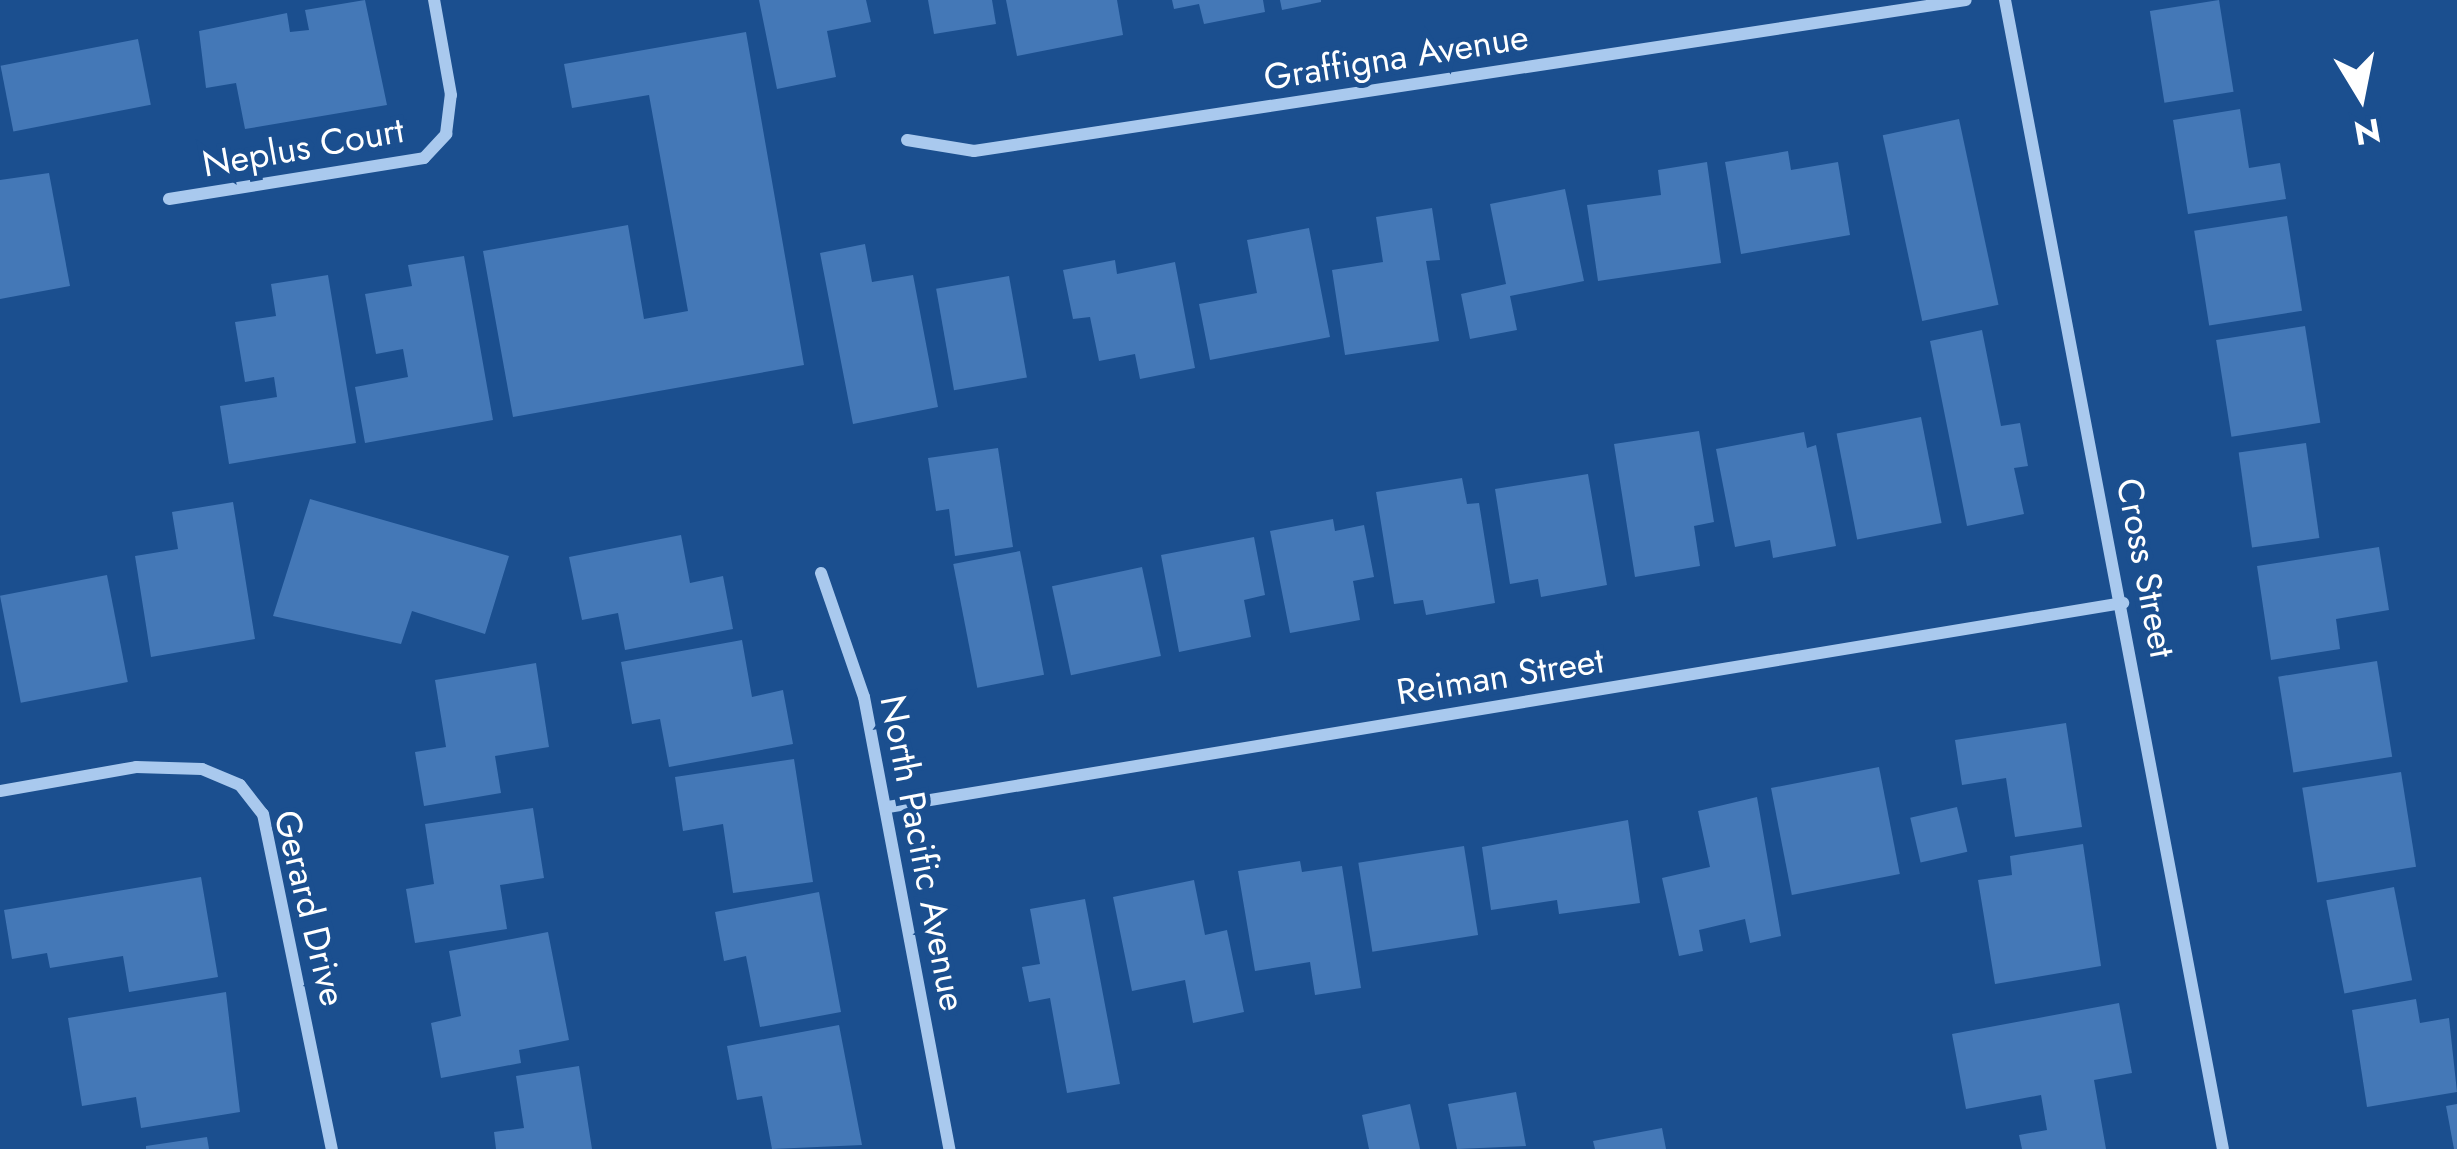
<!DOCTYPE html>
<html>
<head>
<meta charset="utf-8">
<style>
	body { margin:0 }
	#map { position:relative; width:2457px; height:1149px; overflow:hidden; background:#1b4f8f; font-family:Jost,sans-serif }
	div>[style] { position:absolute }
	.building>* { inset:0; background:#4478b7; transform-origin:0 0 }
	.minor>* { height:12px; margin:-6px; padding:0 6px; transform-origin:6px; border-radius:6px; background:#a9c9ee }
	span { translate:-50% -50%; white-space:nowrap; text-align:center; line-height:1.15; -webkit-text-stroke:10px #1b4f8f; paint-order:stroke }
	.street-label { font-size:36px; color:#fff }
	.north { position:absolute; left:2301px; top:36px; width:120px; height:120px; -webkit-text-stroke:9px #1b4f8f; paint-order:stroke; rotate:170deg; font-size:33px; font-weight:700; line-height:48px; text-align:center; color:#fff }
	.north::after { content:''; display:block; margin:auto; width:42px; height:54px; background:#fff; clip-path:polygon(50% 0,100% 100%,50% 72%,0 100%) }
</style>
</head>
<body>
<div id="map">
	<div class="building">
		<div style="clip-path:polygon(365px 0,387px 105px,245px 129px,236px 83px,206px 88px,199px 31px,287px 13px,290px 32px,309px 30px,305px 10px)"></div>
		<div style="clip-path:polygon(759px 0,866px 0,871px 22px,827px 31px,836px 77px,777px 89px)"></div>
		<div style="clip-path:polygon(928px 0,992px 0,996px 24px,934px 34px)"></div>
		<div style="clip-path:polygon(1006px 0,1117px 0,1123px 35px,1017px 56px)"></div>
		<div style="clip-path:polygon(1172px 0,1263px 0,1265px 12px,1204px 24px,1199px 4px,1174px 9px)"></div>
		<div style="clip-path:polygon(1280px 0,1321px 0,1321px 2px,1282px 10px)"></div>
		<div style="left:2219px;top:0;width:93px;height:70px;rotate:81deg"></div>
		<div style="clip-path:polygon(746px 32px,804px 365px,513px 417px,483px 251px,628px 225px,644px 319px,688px 311px,649px 95px,572px 108px,564px 64px)"></div>
		<div style="left:138px;top:39px;width:67px;height:140px;rotate:79deg"></div>
		<div style="clip-path:polygon(2240px 109px,2249px 168px,2280px 163px,2286px 199px,2188px 214px,2173px 120px)"></div>
		<div style="left:1959px;top:119px;width:190px;height:78px;rotate:78deg"></div>
		<div style="clip-path:polygon(1788px 151px,1791px 170px,1838px 162px,1850px 235px,1741px 254px,1725px 162px)"></div>
		<div style="clip-path:polygon(1707px 162px,1721px 263px,1598px 281px,1587px 205px,1661px 195px,1658px 170px)"></div>
		<div style="clip-path:polygon(49px 173px,70px 286px,0 299px,0 180px)"></div>
		<div style="clip-path:polygon(1565px 189px,1584px 281px,1510px 296px,1517px 330px,1470px 339px,1461px 294px,1506px 284px,1490px 204px)"></div>
		<div style="clip-path:polygon(1432px 208px,1440px 260px,1426px 261px,1439px 341px,1345px 355px,1332px 270px,1383px 262px,1376px 217px)"></div>
		<div style="left:2287px;top:216px;width:96px;height:94px;rotate:81deg"></div>
		<div style="clip-path:polygon(1309px 228px,1330px 337px,1210px 360px,1199px 304px,1257px 293px,1247px 240px)"></div>
		<div style="clip-path:polygon(865px 244px,872px 282px,913px 275px,938px 407px,853px 424px,820px 253px)"></div>
		<div style="clip-path:polygon(464px 256px,493px 420px,365px 443px,355px 387px,408px 377px,403px 349px,376px 354px,365px 294px,412px 286px,408px 265px)"></div>
		<div style="clip-path:polygon(1115px 260px,1117px 274px,1175px 262px,1195px 368px,1140px 379px,1135px 354px,1099px 361px,1090px 317px,1073px 319px,1063px 270px)"></div>
		<div style="clip-path:polygon(328px 275px,356px 443px,229px 464px,220px 406px,277px 397px,274px 377px,245px 382px,235px 322px,276px 316px,271px 284px)"></div>
		<div style="left:1009px;top:276px;width:103px;height:74px;rotate:80deg"></div>
		<div style="left:2305px;top:326px;width:98px;height:90px;rotate:81deg"></div>
		<div style="clip-path:polygon(1982px 330px,2001px 426px,2020px 423px,2028px 466px,2014px 468px,2024px 514px,1967px 526px,1930px 341px)"></div>
		<div style="left:1921px;top:417px;width:108px;height:86px;rotate:79deg"></div>
		<div style="clip-path:polygon(1699px 431px,1714px 522px,1694px 526px,1700px 566px,1635px 577px,1614px 444px)"></div>
		<div style="clip-path:polygon(1804px 432px,1807px 448px,1816px 445px,1836px 546px,1773px 558px,1770px 540px,1735px 547px,1716px 449px)"></div>
		<div style="left:2306px;top:443px;width:96px;height:68px;rotate:82deg"></div>
		<div style="clip-path:polygon(998px 448px,1013px 547px,955px 556px,949px 509px,936px 511px,928px 458px)"></div>
		<div style="clip-path:polygon(1588px 474px,1607px 585px,1541px 597px,1538px 579px,1510px 584px,1495px 489px)"></div>
		<div style="clip-path:polygon(1462px 478px,1467px 504px,1479px 503px,1495px 603px,1426px 615px,1423px 600px,1394px 604px,1376px 492px)"></div>
		<div style="clip-path:polygon(310px 499px,509px 556px,485px 634px,412px 611px,401px 644px,273px 616px)"></div>
		<div style="clip-path:polygon(233px 502px,255px 639px,151px 657px,135px 556px,178px 549px,172px 512px)"></div>
		<div style="clip-path:polygon(1333px 519px,1335px 531px,1364px 525px,1374px 577px,1353px 581px,1360px 620px,1290px 633px,1270px 531px)"></div>
		<div style="clip-path:polygon(681px 535px,690px 583px,723px 576px,733px 629px,625px 650px,618px 613px,582px 620px,569px 557px)"></div>
		<div style="clip-path:polygon(1254px 537px,1265px 595px,1244px 600px,1251px 637px,1179px 652px,1161px 555px)"></div>
		<div style="clip-path:polygon(2379px 547px,2389px 610px,2336px 619px,2340px 649px,2271px 660px,2257px 566px)"></div>
		<div style="left:1020px;top:551px;width:126px;height:68px;rotate:79deg"></div>
		<div style="left:1142px;top:567px;width:91px;height:92px;rotate:78deg"></div>
		<div style="left:107px;top:575px;width:109px;height:109px;rotate:79deg"></div>
		<div style="clip-path:polygon(742px 640px,752px 697px,783px 690px,793px 744px,669px 767px,660px 719px,632px 724px,621px 662px)"></div>
		<div style="left:2377px;top:661px;width:97px;height:100px;rotate:81deg"></div>
		<div style="clip-path:polygon(536px 663px,549px 747px,495px 756px,501px 793px,424px 806px,415px 752px,446px 747px,435px 680px)"></div>
		<div style="clip-path:polygon(2066px 723px,2082px 827px,2015px 837px,2006px 778px,1962px 785px,1955px 740px)"></div>
		<div style="clip-path:polygon(794px 759px,813px 882px,733px 893px,723px 824px,683px 831px,675px 777px)"></div>
		<div style="left:1879px;top:767px;width:109px;height:110px;rotate:79deg"></div>
		<div style="left:2401px;top:772px;width:96px;height:100px;rotate:81deg"></div>
		<div style="clip-path:polygon(1757px 797px,1781px 936px,1750px 943px,1745px 919px,1699px 930px,1703px 951px,1679px 956px,1662px 878px,1710px 867px,1698px 811px)"></div>
		<div style="left:1957px;top:807px;width:46px;height:48px;rotate:77deg"></div>
		<div style="clip-path:polygon(533px 808px,544px 878px,500px 885px,507px 929px,415px 943px,406px 889px,434px 884px,425px 824px)"></div>
		<div style="clip-path:polygon(1628px 820px,1640px 903px,1559px 914px,1557px 900px,1491px 910px,1482px 847px)"></div>
		<div style="clip-path:polygon(2083px 844px,2101px 966px,1995px 984px,1978px 880px,2012px 875px,2010px 856px)"></div>
		<div style="left:1464px;top:846px;width:90px;height:107px;rotate:81deg"></div>
		<div style="clip-path:polygon(1300px 861px,1302px 872px,1342px 866px,1361px 988px,1315px 995px,1310px 962px,1255px 971px,1238px 871px)"></div>
		<div style="clip-path:polygon(201px 877px,218px 977px,129px 992px,123px 956px,50px 968px,47px 953px,12px 959px,4px 910px)"></div>
		<div style="clip-path:polygon(1194px 880px,1205px 935px,1227px 930px,1244px 1012px,1193px 1023px,1185px 980px,1132px 991px,1113px 897px)"></div>
		<div style="left:2394px;top:887px;width:95px;height:69px;rotate:79deg"></div>
		<div style="clip-path:polygon(819px 892px,841px 1012px,760px 1027px,746px 956px,724px 961px,715px 912px)"></div>
		<div style="clip-path:polygon(1085px 899px,1120px 1084px,1067px 1093px,1050px 998px,1029px 1002px,1022px 967px,1040px 964px,1030px 909px)"></div>
		<div style="clip-path:polygon(548px 932px,569px 1040px,519px 1050px,521px 1063px,441px 1078px,431px 1023px,461px 1016px,449px 951px)"></div>
		<div style="clip-path:polygon(226px 992px,240px 1112px,141px 1128px,136px 1097px,82px 1106px,68px 1018px)"></div>
		<div style="clip-path:polygon(2416px 999px,2420px 1023px,2449px 1018px,2457px 1092px,2367px 1107px,2352px 1010px)"></div>
		<div style="clip-path:polygon(2119px 1003px,2132px 1073px,2094px 1080px,2106px 1149px,2022px 1149px,2019px 1135px,2047px 1130px,2041px 1095px,1966px 1109px,1952px 1034px)"></div>
		<div style="clip-path:polygon(839px 1025px,862px 1145px,772px 1149px,762px 1096px,737px 1100px,727px 1046px)"></div>
		<div style="clip-path:polygon(579px 1066px,592px 1149px,496px 1149px,494px 1132px,524px 1128px,516px 1076px)"></div>
		<div style="clip-path:polygon(1516px 1092px,1526px 1146px,1457px 1149px,1448px 1104px)"></div>
		<div style="clip-path:polygon(1410px 1104px,1420px 1149px,1369px 1149px,1362px 1115px)"></div>
		<div style="clip-path:polygon(2457px 1104px,2457px 1149px,2454px 1149px,2446px 1106px)"></div>
		<div style="clip-path:polygon(1662px 1128px,1666px 1149px,1595px 1149px,1593px 1141px)"></div>
		<div style="clip-path:polygon(207px 1137px,209px 1149px,146px 1149px,146px 1146px)"></div>
	</div>
	<div class="minor">
		<div style="left:2005px;top:0;width:1169px;rotate:79.26deg"></div>
		<div style="left:907px;top:140px;width:68px;rotate:9.3deg"></div>
		<div style="left:974px;top:151px;width:1003px;rotate:-8.65deg"></div>
		<div style="left:169px;top:199px;width:258px;rotate:-9.1deg"></div>
		<div style="left:424px;top:158px;width:33px;rotate:-47deg"></div>
		<div style="left:446px;top:134px;width:39px;rotate:-83deg"></div>
		<div style="left:451px;top:95px;width:97px;rotate:-100.1deg"></div>
		<div style="left:821px;top:573px;width:131px;rotate:70.9deg"></div>
		<div style="left:864px;top:697px;width:460px;rotate:79.3deg"></div>
		<div style="left:0;top:791px;width:138px;rotate:-10deg"></div>
		<div style="left:136px;top:767px;width:66px;rotate:1.7deg"></div>
		<div style="left:202px;top:769px;width:41px;rotate:22.8deg"></div>
		<div style="left:240px;top:785px;width:37px;rotate:52deg"></div>
		<div style="left:263px;top:814px;width:342px;rotate:78.4deg"></div>
		<div style="left:888px;top:807px;width:1252px;rotate:-9.38deg"></div>
	</div>
	<div class="street-label">
		<span style="left:1396px;top:57px;rotate:-9deg">Graffigna Avenue</span>
		<span style="left:303px;top:147px;rotate:-10deg">Neplus Court</span>
		<span style="left:2146px;top:568px;rotate:79deg">Cross Street</span>
		<span style="left:1500px;top:676px;rotate:-9deg">Reiman Street</span>
		<span style="left:923px;top:853px;rotate:79deg">North Pacific Avenue</span>
		<span style="left:310px;top:908px;rotate:76deg">Gerard Drive</span>
	</div>
	<div class="north">N</div>
</div>
</body>
</html>
